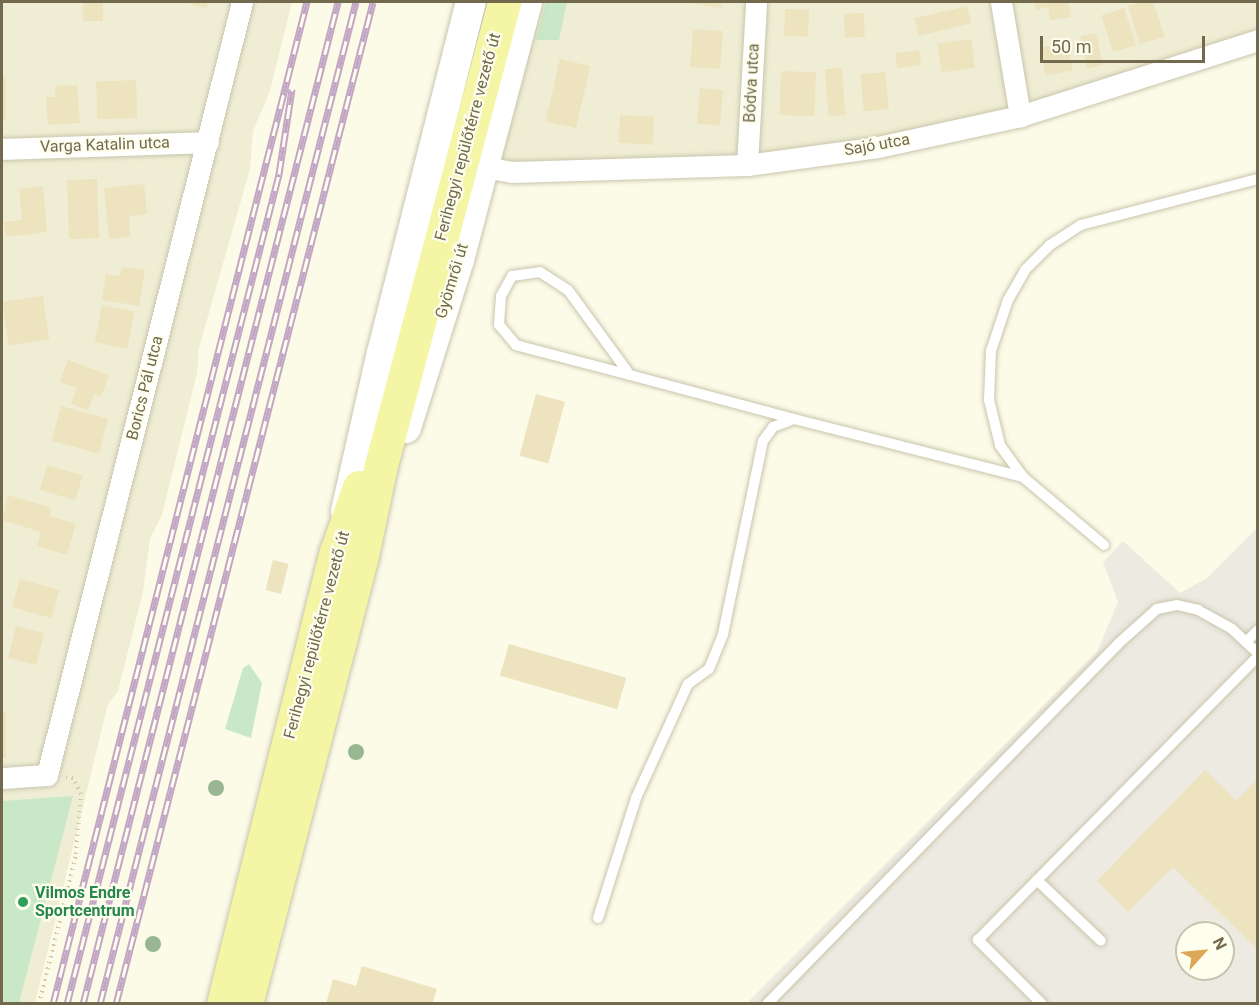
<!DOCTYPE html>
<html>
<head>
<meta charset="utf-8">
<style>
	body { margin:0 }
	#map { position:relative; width:1259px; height:1005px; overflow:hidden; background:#fbfbe8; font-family:Roboto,sans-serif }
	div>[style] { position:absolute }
	.residential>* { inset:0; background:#efeed4 }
	.industrial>* { inset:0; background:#eceae1 }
	.green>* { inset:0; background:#c8e8c7 }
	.building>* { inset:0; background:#ede3bf; transform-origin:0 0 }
	.path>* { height:4px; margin-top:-2px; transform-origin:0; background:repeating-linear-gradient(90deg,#d4c9a4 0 1.5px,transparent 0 6px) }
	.roads { filter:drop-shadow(0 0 2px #c9c5ac) drop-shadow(0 0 2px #c9c5ac) }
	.lane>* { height:10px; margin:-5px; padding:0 5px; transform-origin:5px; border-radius:5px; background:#fff }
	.street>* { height:21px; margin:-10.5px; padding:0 10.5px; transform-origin:10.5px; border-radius:10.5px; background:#fff }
	.secondary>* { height:30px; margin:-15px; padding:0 15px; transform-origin:15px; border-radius:15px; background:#fff }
	.primary>* { height:33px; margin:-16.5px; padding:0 16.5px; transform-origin:16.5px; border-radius:16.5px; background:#f4f5a5 }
	.rail>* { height:7px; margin-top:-3.5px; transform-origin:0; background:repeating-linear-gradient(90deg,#fefeee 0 14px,#c2a6c4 0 28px); box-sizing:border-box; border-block:2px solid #c2a6c4 }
	.trees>* { width:16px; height:16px; margin:-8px; border-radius:50%; background:#99b693 }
	.dots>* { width:16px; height:16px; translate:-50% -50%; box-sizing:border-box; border:3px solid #fefeee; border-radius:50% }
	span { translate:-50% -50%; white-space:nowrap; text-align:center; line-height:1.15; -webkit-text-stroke:4.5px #fefeee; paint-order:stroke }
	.street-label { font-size:16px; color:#736a4d }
	.leisure-label { font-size:16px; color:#27864d; font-weight:700 }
	.left { translate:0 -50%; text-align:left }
	.frame { position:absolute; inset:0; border:3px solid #736a4d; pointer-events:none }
	.north { position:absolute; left:1175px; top:921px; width:60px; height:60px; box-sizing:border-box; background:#fefeee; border:2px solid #c6c3ae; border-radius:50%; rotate:63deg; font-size:16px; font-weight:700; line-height:24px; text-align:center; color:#736a4d }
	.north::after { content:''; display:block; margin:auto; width:21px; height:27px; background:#dca756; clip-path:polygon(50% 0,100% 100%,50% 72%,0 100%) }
	.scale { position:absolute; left:1040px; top:36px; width:165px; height:27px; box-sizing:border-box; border:3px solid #736a4d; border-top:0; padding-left:8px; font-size:18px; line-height:21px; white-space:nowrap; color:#736a4d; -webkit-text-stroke:4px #fefeee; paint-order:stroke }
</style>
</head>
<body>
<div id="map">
	<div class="residential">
		<div style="clip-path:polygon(2px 2px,292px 2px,270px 91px,253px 131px,250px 169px,199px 348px,197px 373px,162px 515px,150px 539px,143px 592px,118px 691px,108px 704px,35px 1003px,2px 1004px)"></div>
		<div style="clip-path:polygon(527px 2px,1257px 2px,1257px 40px,878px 147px,498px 171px)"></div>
	</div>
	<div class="industrial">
		<div style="clip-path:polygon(evenodd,1257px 528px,1257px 1003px,746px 1004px,1097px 652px,1118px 602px,1103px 562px,1123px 541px,1180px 593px,1207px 578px,1257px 528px,1187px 933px,1223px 933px,1223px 969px,1187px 969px,1187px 933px)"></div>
	</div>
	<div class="green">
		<div style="clip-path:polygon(546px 2px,567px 2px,559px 40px,536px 40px)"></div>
		<div style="clip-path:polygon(249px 664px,262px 683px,251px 738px,225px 729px,243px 668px)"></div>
		<div style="clip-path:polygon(73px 796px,19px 1003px,2px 1003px,2px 801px)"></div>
	</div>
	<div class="building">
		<div style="left:83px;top:2px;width:20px;height:19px"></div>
		<div style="clip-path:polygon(183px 2px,208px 2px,207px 8px)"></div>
		<div style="clip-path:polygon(695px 2px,722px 2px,721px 8px,695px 4px)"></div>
		<div style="clip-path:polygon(1034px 2px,1068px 2px,1071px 17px,1050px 20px,1048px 7px,1036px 10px)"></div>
		<div style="clip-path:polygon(1142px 2px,1153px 2px,1165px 37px,1140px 44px,1128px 6px)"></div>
		<div style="left:967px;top:6px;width:18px;height:54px;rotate:77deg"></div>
		<div style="left:1124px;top:8px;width:39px;height:24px;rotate:72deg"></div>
		<div style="left:785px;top:9px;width:24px;height:27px;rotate:2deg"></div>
		<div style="left:864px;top:13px;width:24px;height:20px;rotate:88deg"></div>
		<div style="left:693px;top:29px;width:30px;height:38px;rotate:4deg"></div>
		<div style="left:1096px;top:33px;width:33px;height:16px;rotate:78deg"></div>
		<div style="left:971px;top:39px;width:29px;height:34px;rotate:82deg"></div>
		<div style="left:1068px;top:43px;width:28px;height:28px;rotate:80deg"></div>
		<div style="left:919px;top:50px;width:15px;height:24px;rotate:82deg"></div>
		<div style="left:560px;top:59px;width:31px;height:64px;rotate:13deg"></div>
		<div style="left:842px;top:68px;width:47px;height:17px;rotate:86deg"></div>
		<div style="left:781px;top:71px;width:35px;height:44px;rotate:2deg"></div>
		<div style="left:885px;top:72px;width:37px;height:25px;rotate:84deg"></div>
		<div style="left:2px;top:77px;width:4px;height:44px"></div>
		<div style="left:136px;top:80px;width:38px;height:40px;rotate:88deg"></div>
		<div style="clip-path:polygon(77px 85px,80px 123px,48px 125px,46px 97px,55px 97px,55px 86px)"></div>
		<div style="left:700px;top:88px;width:23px;height:36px;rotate:5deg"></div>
		<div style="left:620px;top:115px;width:34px;height:28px;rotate:3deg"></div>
		<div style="left:97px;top:179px;width:59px;height:30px;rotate:88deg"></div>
		<div style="clip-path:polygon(144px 184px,147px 214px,129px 216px,130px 237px,109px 239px,104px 188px)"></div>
		<div style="clip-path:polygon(43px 186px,47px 232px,6px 237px,4px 222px,22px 220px,19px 189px)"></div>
		<div style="clip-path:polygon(122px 267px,145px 270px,139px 306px,102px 300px,106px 274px,120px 276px)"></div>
		<div style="left:43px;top:296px;width:44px;height:41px;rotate:82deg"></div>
		<div style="left:102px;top:305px;width:33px;height:38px;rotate:11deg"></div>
		<div style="clip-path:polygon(68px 360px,109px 375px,101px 397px,94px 394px,88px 410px,71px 404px,77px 388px,60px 382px)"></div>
		<div style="left:536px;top:394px;width:30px;height:64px;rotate:15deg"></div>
		<div style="left:61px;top:406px;width:49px;height:36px;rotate:15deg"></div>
		<div style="left:47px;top:465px;width:37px;height:26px;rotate:16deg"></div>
		<div style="clip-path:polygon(8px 495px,52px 508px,49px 516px,76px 524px,67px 555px,37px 546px,41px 532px,2px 520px)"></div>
		<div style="left:273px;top:560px;width:16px;height:31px;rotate:14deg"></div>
		<div style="left:20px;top:579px;width:41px;height:29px;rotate:16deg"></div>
		<div style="left:16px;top:626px;width:29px;height:33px;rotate:14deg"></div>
		<div style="left:509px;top:644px;width:122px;height:33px;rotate:16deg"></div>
		<div style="left:2px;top:711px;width:4px;height:47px"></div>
		<div style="clip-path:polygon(1205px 770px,1236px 801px,1258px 779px,1258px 950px,1173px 867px,1128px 912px,1097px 881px)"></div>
		<div style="clip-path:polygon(362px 966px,437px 989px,432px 1004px,326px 1004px,333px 979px,356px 986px)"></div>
	</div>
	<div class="path">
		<div style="left:39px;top:1004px;width:154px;rotate:-76.1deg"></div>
		<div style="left:76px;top:854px;width:60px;rotate:-85.2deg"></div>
		<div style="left:81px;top:794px;width:18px;rotate:-117deg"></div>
		<div style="left:73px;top:778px;width:7px;rotate:-172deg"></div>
	</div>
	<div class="roads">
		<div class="lane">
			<div style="left:630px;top:375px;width:118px;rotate:-165.3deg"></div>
			<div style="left:516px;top:345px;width:26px;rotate:-130deg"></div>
			<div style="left:499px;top:325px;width:29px;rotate:-86deg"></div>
			<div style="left:501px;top:296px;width:23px;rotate:-61deg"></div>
			<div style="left:512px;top:276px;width:28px;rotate:-8deg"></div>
			<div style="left:540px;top:272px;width:33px;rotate:33deg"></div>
			<div style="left:568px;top:290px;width:105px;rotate:53.9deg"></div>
			<div style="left:630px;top:375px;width:170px;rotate:15deg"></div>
			<div style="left:1104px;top:545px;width:106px;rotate:-140deg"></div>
			<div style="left:1023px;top:477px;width:39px;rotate:-126deg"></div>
			<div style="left:1000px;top:445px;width:46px;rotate:-103.7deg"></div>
			<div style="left:989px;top:400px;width:49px;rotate:-87.7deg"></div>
			<div style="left:991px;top:351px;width:54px;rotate:-71.6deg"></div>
			<div style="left:1008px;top:300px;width:34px;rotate:-60deg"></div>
			<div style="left:1025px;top:270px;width:35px;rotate:-45deg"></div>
			<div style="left:1050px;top:245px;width:37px;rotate:-33deg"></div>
			<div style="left:1081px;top:225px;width:183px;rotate:-14.6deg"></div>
			<div style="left:1246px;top:642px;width:17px;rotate:-45deg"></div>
			<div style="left:1037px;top:880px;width:88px;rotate:43.6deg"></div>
			<div style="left:598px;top:918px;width:126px;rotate:-72.4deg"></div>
			<div style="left:636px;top:798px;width:125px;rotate:-65.5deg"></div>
			<div style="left:688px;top:684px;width:26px;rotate:-36deg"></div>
			<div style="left:709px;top:669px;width:38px;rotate:-68deg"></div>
			<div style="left:723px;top:634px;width:197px;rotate:-78.3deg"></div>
			<div style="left:763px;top:441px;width:17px;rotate:-54deg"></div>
			<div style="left:773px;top:427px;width:22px;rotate:-21deg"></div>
			<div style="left:794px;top:419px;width:236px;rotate:14.2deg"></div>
			<div style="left:767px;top:1004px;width:504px;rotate:-45.72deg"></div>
			<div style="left:1119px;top:643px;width:51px;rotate:-41.8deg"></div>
			<div style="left:1157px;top:609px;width:20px;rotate:-11deg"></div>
			<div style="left:1177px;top:605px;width:22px;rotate:13deg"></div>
			<div style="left:1198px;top:610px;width:39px;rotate:29deg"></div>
			<div style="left:1232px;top:629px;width:35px;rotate:43deg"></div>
			<div style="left:1042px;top:1004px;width:91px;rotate:-135deg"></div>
			<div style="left:978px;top:940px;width:399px;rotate:-45.4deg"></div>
		</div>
		<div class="street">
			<div style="left:1001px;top:2px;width:116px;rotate:80.5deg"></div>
			<div style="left:2px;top:149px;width:206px;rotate:-1.9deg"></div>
			<div style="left:747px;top:165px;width:163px;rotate:-86.8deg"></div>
			<div style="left:484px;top:167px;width:28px;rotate:10deg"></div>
			<div style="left:512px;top:172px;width:235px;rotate:-1.7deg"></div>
			<div style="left:747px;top:165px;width:132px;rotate:-7.8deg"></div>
			<div style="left:878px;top:147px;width:145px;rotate:-12.3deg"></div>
			<div style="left:1020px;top:116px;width:250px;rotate:-17.7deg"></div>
			<div style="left:2px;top:778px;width:45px;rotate:-3.8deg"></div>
			<div style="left:47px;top:775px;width:797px;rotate:-75.84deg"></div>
		</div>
		<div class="secondary">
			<div style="left:406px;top:428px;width:176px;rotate:-72.5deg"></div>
			<div style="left:459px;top:260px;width:267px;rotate:-75.2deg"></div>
			<div style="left:346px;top:511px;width:162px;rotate:-77.2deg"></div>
			<div style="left:382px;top:353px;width:362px;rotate:-75.8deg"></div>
		</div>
		<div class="primary">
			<div style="left:223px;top:1004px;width:466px;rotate:-76deg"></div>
			<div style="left:336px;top:552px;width:69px;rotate:-70.5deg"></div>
			<div style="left:246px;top:1004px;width:464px;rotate:-75.5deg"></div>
			<div style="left:362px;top:555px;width:92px;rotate:-78.1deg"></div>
			<div style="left:381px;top:465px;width:479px;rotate:-75.1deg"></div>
		</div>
	</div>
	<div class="rail">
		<div style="left:53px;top:1004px;width:1034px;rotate:-75.78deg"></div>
		<div style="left:67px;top:1004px;width:857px;rotate:-75.67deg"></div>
		<div style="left:279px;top:174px;width:86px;rotate:-81.3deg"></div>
		<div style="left:83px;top:1004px;width:1034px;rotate:-75.72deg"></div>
		<div style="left:100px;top:1004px;width:1034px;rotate:-75.67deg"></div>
		<div style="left:116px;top:1004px;width:1034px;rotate:-75.61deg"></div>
	</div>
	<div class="trees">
		<div style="left:356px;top:752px"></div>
		<div style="left:216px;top:788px"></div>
		<div style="left:153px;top:944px"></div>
	</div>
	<div class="dots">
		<div style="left:23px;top:902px;background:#2e9e5b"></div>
	</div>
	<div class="street-label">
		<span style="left:752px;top:83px;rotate:-87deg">Bódva utca</span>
		<span style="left:468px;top:137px;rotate:-75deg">Ferihegyi repülőtérre vezető út</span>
		<span style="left:105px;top:145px;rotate:-2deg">Varga Katalin utca</span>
		<span style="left:877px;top:145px;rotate:-10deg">Sajó utca</span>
		<span style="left:452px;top:281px;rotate:-73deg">Gyömrői út</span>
		<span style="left:145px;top:388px;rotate:-76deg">Borics Pál utca</span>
		<span style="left:317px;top:635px;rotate:-75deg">Ferihegyi repülőtérre vezető út</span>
	</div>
	<div class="leisure-label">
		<span class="left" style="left:35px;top:902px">Vilmos Endre<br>Sportcentrum</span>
	</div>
	<div class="frame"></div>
	<div class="north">N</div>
	<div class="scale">50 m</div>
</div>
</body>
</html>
